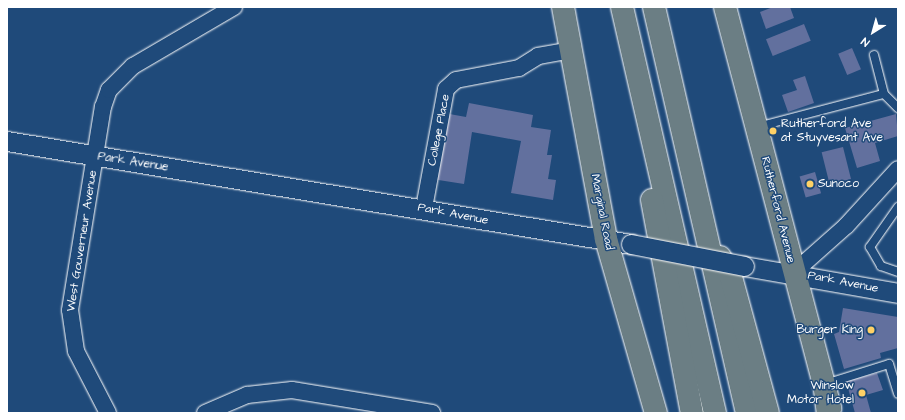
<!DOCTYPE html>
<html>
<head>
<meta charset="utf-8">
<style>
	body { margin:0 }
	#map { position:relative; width:905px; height:420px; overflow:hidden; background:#1f4a7a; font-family:"Architects Daughter",sans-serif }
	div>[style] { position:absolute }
	.building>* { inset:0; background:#62709e; transform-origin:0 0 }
	.roads { filter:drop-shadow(0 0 1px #fff) drop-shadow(0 0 1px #fff) }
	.service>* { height:8px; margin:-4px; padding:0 4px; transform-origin:4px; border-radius:4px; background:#1f4a7a }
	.minor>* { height:16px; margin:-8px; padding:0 8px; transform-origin:8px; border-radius:8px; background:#1f4a7a }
	.tertiary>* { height:19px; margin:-9.5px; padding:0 9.5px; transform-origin:9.5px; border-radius:9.5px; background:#1f4a7a }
	.primary>* { height:22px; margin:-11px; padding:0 11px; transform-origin:11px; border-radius:11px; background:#6b7e84 }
	.motorway>* { height:22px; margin:-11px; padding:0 11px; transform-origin:11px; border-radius:11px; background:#6b7e84 }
	.bridges { filter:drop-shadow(0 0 1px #fff) drop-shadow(0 0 1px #fff) }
	.tertiary-bridge>* { height:19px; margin:-9.5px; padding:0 9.5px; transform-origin:9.5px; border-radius:9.5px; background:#1f4a7a }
	.dots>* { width:11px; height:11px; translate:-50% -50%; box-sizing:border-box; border:2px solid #1f4a7a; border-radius:50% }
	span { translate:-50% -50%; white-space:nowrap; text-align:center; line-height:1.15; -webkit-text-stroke:3px #1f4a7a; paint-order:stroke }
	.poi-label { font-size:12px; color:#fff }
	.left { translate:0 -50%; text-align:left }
	.right { translate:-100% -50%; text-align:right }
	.street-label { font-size:12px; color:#fff }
	.frame { position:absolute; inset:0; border:8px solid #fff; pointer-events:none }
	.north { position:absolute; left:853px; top:12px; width:40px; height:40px; -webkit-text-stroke:3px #1f4a7a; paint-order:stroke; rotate:217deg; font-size:11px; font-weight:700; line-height:16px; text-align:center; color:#fff }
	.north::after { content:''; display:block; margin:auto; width:14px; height:18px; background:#fff; clip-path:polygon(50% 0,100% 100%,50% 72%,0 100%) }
</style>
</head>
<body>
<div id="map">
	<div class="building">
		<div style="clip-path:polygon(773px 7px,790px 7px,794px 18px,766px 29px,760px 12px)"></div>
		<div style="left:804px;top:24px;width:18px;height:41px;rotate:68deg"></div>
		<div style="left:852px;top:48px;width:23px;height:15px;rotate:67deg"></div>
		<div style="clip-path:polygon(805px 76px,814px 103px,788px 112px,782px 95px,797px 90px,793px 80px)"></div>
		<div style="clip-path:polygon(469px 103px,533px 115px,531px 127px,551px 130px,547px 155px,552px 155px,548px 179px,556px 180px,553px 200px,511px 193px,521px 141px,472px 132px,464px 184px,432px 179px,444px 113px,466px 117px)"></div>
		<div style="clip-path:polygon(896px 114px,898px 136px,875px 143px,880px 161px,857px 168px,845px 128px)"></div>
		<div style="left:843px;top:147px;width:33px;height:22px;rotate:76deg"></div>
		<div style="left:815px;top:172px;width:22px;height:16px;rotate:74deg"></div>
		<div style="clip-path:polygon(843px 308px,898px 317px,898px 348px,880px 353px,881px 358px,844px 369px,834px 334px,839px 332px)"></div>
		<div style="clip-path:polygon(877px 373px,883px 390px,866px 395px,871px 413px,855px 413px,846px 381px)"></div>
	</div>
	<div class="roads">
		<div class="service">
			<div style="left:874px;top:55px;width:40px;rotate:75.6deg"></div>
			<div style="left:884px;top:94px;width:20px;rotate:45deg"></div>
			<div style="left:757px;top:127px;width:131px;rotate:-14.6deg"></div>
			<div style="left:898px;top:207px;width:49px;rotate:125deg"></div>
			<div style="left:870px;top:247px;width:22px;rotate:60deg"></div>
			<div style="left:881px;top:266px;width:18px;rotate:19deg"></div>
			<div style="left:825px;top:384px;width:67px;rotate:-17.4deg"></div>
			<div style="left:889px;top:364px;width:31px;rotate:73deg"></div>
		</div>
		<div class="minor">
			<div style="left:424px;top:208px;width:121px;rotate:-79.5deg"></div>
			<div style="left:446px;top:89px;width:13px;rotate:-42deg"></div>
			<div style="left:456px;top:80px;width:64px;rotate:-10.8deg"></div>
			<div style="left:519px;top:68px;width:22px;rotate:-32deg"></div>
			<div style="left:538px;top:56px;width:35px;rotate:-10deg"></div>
			<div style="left:793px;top:273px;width:71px;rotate:-41.6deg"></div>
			<div style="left:846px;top:226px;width:77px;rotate:-47.6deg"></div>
			<div style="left:108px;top:413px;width:70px;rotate:-117.3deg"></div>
			<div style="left:76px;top:351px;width:41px;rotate:-98.3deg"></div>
			<div style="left:70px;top:310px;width:206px;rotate:-80.8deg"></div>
			<div style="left:103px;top:107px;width:18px;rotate:-71deg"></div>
			<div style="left:109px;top:90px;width:34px;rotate:-45deg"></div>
			<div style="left:133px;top:66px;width:117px;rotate:-30.3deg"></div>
			<div style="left:205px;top:413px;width:46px;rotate:-23.2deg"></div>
			<div style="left:247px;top:395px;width:45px;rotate:-6.3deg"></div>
			<div style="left:292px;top:390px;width:142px;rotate:9.3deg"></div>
		</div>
		<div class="tertiary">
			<div style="left:7px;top:141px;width:632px;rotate:9.37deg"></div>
			<div style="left:744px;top:266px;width:156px;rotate:9.9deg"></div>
		</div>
		<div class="primary">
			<div style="left:563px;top:7px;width:236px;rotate:79.5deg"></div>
			<div style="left:606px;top:239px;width:181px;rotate:74deg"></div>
			<div style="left:725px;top:7px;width:415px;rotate:75.3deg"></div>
		</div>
		<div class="motorway">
			<div style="left:622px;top:7px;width:417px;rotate:77.1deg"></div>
			<div style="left:654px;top:7px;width:417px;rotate:77.1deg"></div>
			<div style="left:652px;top:200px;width:217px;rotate:79.4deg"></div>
			<div style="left:720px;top:257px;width:23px;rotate:61deg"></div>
			<div style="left:731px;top:277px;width:141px;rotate:74.8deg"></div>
			<div style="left:825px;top:390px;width:23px;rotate:83deg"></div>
		</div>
	</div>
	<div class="bridges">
		<div class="tertiary-bridge">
			<div style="left:631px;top:244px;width:115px;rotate:11deg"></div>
		</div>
	</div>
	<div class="dots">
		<div style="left:773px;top:131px;background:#ffd166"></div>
		<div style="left:810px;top:184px;background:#ffd166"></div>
		<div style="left:871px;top:330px;background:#ffd166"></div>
		<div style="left:862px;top:393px;background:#ffd166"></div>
	</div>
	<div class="poi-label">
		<span class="left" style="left:781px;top:131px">Rutherford Ave<br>at Stuyvesant Ave</span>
		<span class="left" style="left:818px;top:184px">Sunoco</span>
		<span class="right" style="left:863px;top:330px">Burger King</span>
		<span class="right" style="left:854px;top:393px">Winslow<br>Motor Hotel</span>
	</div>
	<div class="street-label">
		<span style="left:439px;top:130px;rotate:-79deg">College Place</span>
		<span style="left:133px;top:162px;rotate:9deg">Park Avenue</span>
		<span style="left:778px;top:210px;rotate:76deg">Rutherford Avenue</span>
		<span style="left:602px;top:212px;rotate:79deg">Marginal Road</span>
		<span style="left:453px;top:214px;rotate:11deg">Park Avenue</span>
		<span style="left:82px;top:241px;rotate:-81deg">West Gouverneur Avenue</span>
		<span style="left:843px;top:282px;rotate:11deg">Park Avenue</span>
	</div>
	<div class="frame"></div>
	<div class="north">N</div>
</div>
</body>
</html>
